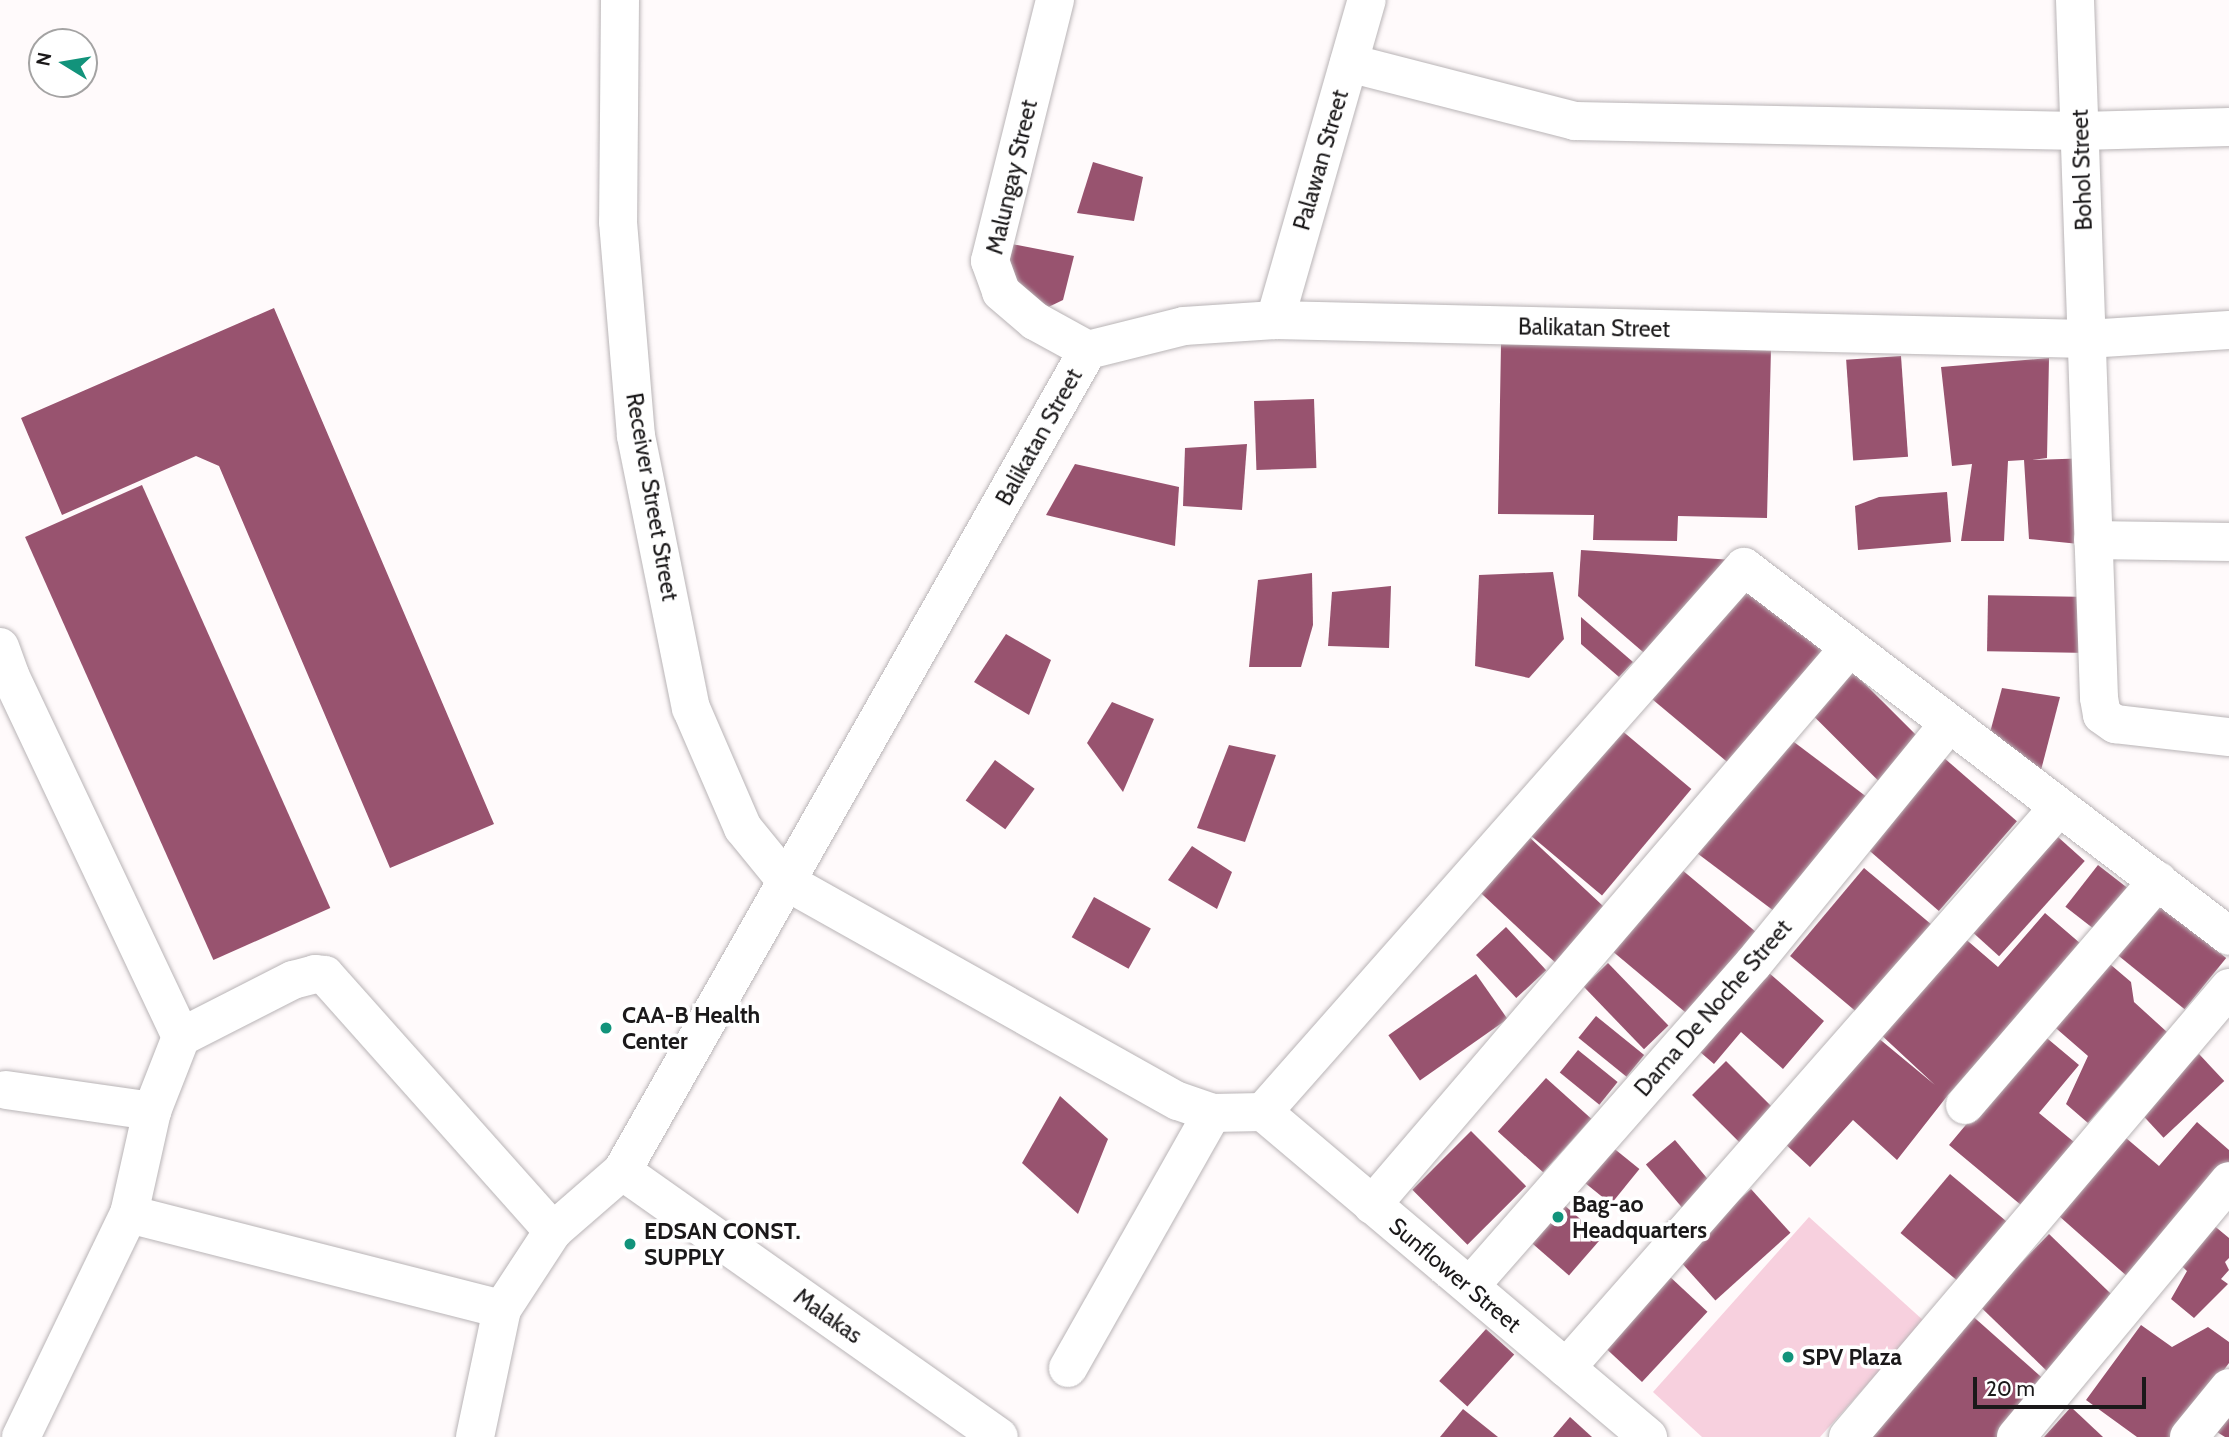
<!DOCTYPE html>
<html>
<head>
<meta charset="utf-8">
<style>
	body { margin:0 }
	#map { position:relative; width:2229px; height:1437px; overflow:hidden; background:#fffafb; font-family:Cabin,sans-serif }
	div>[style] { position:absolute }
	.green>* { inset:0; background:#f7d0de }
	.building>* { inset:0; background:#98536f; transform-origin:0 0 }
	.roads { filter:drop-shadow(0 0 2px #b9b4b6) drop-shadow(0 0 2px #b9b4b6) }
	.minor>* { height:38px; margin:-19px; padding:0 19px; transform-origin:19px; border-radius:19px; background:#fff }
	.dots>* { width:19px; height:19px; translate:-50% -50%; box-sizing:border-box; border:4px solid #fff; border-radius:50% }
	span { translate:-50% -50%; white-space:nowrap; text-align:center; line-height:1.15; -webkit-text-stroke:7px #fff; paint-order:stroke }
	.street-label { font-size:23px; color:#1b191a }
	.poi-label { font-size:23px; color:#1b191a; font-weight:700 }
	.left { translate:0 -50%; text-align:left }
	.north { position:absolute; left:28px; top:28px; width:70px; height:70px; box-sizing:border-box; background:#fff; border:2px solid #a4a3a3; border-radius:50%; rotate:281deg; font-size:19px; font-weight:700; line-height:28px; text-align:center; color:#1b191a }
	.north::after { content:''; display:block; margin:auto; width:24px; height:32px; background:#12937b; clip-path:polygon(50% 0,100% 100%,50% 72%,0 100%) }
	.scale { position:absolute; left:1973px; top:1377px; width:173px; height:32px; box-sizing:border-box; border:4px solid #1b191a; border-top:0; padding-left:9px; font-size:21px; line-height:24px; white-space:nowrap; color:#1b191a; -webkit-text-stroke:5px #fff; paint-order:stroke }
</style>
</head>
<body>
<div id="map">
	<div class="green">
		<div style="clip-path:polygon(1809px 1217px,1924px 1321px,1820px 1437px,1702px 1437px,1653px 1392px)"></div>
	</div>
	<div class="building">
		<div style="clip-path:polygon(1093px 162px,1143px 177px,1134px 221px,1077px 213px)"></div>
		<div style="clip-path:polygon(1007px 243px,1074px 256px,1063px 300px,1038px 312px,1002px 273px)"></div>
		<div style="clip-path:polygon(274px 308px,494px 824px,390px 868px,219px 466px,196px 456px,62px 515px,21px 418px)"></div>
		<div style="clip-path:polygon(1501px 344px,1771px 348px,1767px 518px,1678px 516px,1677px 541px,1593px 540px,1594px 515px,1498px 514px)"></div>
		<div style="left:1901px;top:356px;width:101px;height:55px;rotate:86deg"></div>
		<div style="clip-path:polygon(2049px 358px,2047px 458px,2032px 460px,2092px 458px,2089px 545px,2029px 539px,2024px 460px,2008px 461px,2004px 541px,1961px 541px,1972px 464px,1952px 466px,1941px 367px)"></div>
		<div style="left:1314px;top:399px;width:69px;height:60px;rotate:88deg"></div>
		<div style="clip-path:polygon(1247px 444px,1242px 510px,1183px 506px,1185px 448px)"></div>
		<div style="clip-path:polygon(1075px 464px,1179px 487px,1175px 546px,1046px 515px)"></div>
		<div style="left:142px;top:485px;width:463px;height:128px;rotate:66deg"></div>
		<div style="clip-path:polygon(1947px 492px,1951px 542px,1858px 550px,1855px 506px,1879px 497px)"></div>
		<div style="clip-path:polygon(1581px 550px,1733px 560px,1650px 658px,1578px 596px)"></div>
		<div style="clip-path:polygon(1553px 572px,1564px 639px,1529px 678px,1475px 666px,1479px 575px)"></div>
		<div style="clip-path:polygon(1312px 573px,1313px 625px,1301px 667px,1249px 667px,1258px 580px)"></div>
		<div style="left:1746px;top:582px;width:103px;height:150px;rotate:40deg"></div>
		<div style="clip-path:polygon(1391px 586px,1389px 648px,1328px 646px,1332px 592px)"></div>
		<div style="left:2091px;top:597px;width:56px;height:103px;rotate:91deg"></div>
		<div style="clip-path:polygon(1581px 617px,1633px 662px,1619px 677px,1581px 644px)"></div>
		<div style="clip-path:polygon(1006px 634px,1051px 660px,1029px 715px,974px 682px)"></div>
		<div style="left:1853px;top:672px;width:97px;height:59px;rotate:45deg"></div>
		<div style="clip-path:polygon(2002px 688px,2060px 697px,2040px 774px,1985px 751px)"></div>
		<div style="clip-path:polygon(1112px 702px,1154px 719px,1123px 792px,1087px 743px)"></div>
		<div style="left:1614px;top:724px;width:101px;height:139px;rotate:40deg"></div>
		<div style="left:1786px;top:736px;width:102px;height:147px;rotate:37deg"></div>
		<div style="clip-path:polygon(1229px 745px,1276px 755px,1245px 842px,1197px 828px)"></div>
		<div style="left:1943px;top:757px;width:98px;height:119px;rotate:41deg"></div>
		<div style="left:995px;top:760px;width:49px;height:50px;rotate:36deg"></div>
		<div style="left:1527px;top:835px;width:108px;height:74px;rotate:43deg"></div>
		<div style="left:2058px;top:837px;width:36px;height:128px;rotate:42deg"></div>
		<div style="clip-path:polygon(1192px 846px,1232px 872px,1217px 909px,1168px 880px)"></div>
		<div style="left:2098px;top:865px;width:42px;height:53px;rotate:38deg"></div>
		<div style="left:1864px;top:868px;width:90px;height:115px;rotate:40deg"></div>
		<div style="left:1681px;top:869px;width:99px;height:107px;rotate:40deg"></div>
		<div style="left:1094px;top:897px;width:65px;height:46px;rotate:29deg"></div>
		<div style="left:2157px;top:902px;width:89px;height:66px;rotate:39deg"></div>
		<div style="clip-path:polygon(2045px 913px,2081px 944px,1948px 1095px,1897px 1160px,1853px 1120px,1810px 1167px,1782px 1141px,1877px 1037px,1935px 1085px,1878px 1032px,1962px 936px,1998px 967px)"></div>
		<div style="left:1506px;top:927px;width:59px;height:41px;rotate:47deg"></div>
		<div style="clip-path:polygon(2104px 959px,2131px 982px,2134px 1002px,2167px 1032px,2088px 1123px,2066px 1104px,2088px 1056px,2050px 1023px)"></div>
		<div style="left:1608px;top:963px;width:87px;height:34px;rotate:46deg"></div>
		<div style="clip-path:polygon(1760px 965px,1824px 1021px,1783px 1069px,1741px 1032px,1714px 1064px,1692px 1045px)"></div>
		<div style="left:1476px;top:974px;width:55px;height:107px;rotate:55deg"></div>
		<div style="left:1596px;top:1016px;width:62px;height:28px;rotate:39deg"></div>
		<div style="clip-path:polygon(2042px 1034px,2079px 1065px,2039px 1113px,2074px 1142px,2021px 1205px,1949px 1145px)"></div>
		<div style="left:1578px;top:1050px;width:51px;height:29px;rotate:39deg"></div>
		<div style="left:2199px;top:1054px;width:37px;height:83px;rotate:47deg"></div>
		<div style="left:1726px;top:1061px;width:74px;height:48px;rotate:45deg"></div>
		<div style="left:1546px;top:1078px;width:61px;height:72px;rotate:42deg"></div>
		<div style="clip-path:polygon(1060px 1096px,1108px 1139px,1078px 1214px,1022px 1163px)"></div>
		<div style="clip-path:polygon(2197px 1122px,2229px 1150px,2229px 1179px,2137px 1285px,2059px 1216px,2126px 1138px,2159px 1166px)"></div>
		<div style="left:1471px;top:1131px;width:78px;height:83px;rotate:45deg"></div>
		<div style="left:1675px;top:1140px;width:61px;height:38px;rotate:50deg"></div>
		<div style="left:1606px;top:1142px;width:43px;height:45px;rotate:39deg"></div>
		<div style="left:1950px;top:1174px;width:77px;height:77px;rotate:40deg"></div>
		<div style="left:1751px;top:1189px;width:59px;height:101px;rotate:48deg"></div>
		<div style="left:1555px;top:1197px;width:62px;height:50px;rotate:41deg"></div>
		<div style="clip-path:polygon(2206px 1219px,2229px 1238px,2229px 1258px,2225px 1262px,2229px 1270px,2221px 1279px,2228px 1284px,2194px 1318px,2171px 1299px,2187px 1271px,2173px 1258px)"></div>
		<div style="left:2049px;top:1234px;width:95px;height:100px;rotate:44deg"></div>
		<div style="left:1668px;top:1275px;width:54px;height:96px;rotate:43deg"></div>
		<div style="clip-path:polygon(1968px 1312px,2048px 1383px,2001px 1437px,1860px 1437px)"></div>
		<div style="clip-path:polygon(2141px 1325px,2172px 1347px,2208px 1327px,2229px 1342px,2229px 1363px,2174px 1437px,2137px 1437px,2086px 1400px)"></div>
		<div style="left:1486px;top:1329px;width:38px;height:70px;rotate:42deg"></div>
		<div style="clip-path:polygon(2071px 1407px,2103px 1437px,2044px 1437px)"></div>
		<div style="clip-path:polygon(1463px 1409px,1498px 1437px,1440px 1437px)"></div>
		<div style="clip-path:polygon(2229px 1415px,2229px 1437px,2225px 1437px,2217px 1432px)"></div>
		<div style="clip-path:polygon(1570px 1417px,1592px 1437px,1553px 1437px)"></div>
	</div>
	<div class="roads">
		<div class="minor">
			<div style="left:620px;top:0;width:222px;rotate:90.5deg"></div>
			<div style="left:618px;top:222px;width:215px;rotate:85.2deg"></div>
			<div style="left:636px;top:436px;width:278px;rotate:78.6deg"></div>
			<div style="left:691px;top:708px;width:131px;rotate:66.6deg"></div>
			<div style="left:743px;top:828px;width:70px;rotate:50.8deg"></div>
			<div style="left:787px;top:882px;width:448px;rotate:29.3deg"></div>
			<div style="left:1178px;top:1101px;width:36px;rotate:19deg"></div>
			<div style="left:1212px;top:1113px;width:51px;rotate:-1.1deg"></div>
			<div style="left:1263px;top:1112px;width:727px;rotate:-48.57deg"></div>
			<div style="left:1744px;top:567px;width:609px;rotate:37.26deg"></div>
			<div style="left:1055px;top:0;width:269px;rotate:104deg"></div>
			<div style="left:990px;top:261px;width:33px;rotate:70deg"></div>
			<div style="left:1001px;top:292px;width:45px;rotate:40.5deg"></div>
			<div style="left:1035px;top:321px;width:60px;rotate:28.7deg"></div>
			<div style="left:2075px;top:0;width:698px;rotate:88.03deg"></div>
			<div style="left:2099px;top:698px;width:17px;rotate:80deg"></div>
			<div style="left:2102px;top:715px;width:16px;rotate:35deg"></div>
			<div style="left:2115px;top:724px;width:115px;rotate:6.5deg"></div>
			<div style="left:1349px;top:63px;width:233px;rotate:14.4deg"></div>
			<div style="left:1575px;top:121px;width:505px;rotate:1.13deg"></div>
			<div style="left:2080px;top:131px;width:149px;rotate:-1.5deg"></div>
			<div style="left:1275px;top:320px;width:333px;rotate:-74deg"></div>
			<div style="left:2093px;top:540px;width:136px;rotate:0.8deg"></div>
			<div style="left:0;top:647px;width:30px;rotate:70deg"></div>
			<div style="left:10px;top:675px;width:400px;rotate:64.7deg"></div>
			<div style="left:6px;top:1090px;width:148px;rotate:8.2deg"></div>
			<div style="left:1965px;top:1105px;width:296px;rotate:-49.3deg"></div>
			<div style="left:1263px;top:1112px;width:504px;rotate:40.17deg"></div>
			<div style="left:622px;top:1171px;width:461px;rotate:35.2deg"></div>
			<div style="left:1372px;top:1205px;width:733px;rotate:-49.42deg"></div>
			<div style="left:129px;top:1214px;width:385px;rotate:14.3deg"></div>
			<div style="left:1470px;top:1286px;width:429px;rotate:-48.7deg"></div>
			<div style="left:1753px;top:964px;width:310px;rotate:-50.8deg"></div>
			<div style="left:1068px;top:1368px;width:293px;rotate:-60.5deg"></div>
			<div style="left:1566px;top:1368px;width:747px;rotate:-48.69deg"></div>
			<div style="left:21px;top:1437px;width:248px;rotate:-64.2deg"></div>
			<div style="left:129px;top:1214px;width:106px;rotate:-77.4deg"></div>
			<div style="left:152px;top:1111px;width:79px;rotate:-68.6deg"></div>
			<div style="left:181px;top:1037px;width:126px;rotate:-27deg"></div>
			<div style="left:293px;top:980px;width:23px;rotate:-15deg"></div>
			<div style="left:315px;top:974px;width:10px;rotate:6deg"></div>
			<div style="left:325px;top:975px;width:343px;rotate:48.3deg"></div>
			<div style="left:475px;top:1437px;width:131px;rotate:-78.1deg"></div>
			<div style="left:502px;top:1309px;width:93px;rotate:-56.8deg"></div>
			<div style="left:553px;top:1231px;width:91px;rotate:-41deg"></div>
			<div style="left:622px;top:1171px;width:944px;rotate:-60.42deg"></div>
			<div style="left:1088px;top:350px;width:99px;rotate:-14deg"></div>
			<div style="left:1184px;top:326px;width:91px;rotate:-3.8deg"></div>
			<div style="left:1275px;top:320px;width:812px;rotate:1.34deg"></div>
			<div style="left:2087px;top:339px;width:142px;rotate:-3.6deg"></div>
			<div style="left:1848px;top:1437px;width:589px;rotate:-49.68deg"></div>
			<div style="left:2016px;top:1437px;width:333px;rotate:-50.2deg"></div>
			<div style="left:2189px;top:1437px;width:63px;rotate:-50.8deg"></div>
		</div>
	</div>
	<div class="dots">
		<div style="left:606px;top:1028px;background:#12937b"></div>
		<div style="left:1558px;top:1217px;background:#12937b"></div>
		<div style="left:630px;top:1244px;background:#12937b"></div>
		<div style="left:1788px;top:1357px;background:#12937b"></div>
	</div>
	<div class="street-label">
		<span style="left:1321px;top:160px;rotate:-74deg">Palawan Street</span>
		<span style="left:2082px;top:170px;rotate:-92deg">Bohol Street</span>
		<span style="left:1012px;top:177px;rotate:-77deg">Malungay Street</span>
		<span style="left:1594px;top:328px;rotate:1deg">Balikatan Street</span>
		<span style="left:1039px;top:437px;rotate:-61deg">Balikatan Street</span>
		<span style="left:652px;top:497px;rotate:80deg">Receiver Street Street</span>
		<span style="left:1713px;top:1008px;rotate:-49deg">Dama De Noche Street</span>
		<span style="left:1455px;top:1275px;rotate:40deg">Sunflower Street</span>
		<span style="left:828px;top:1316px;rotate:35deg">Malakas</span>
	</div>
	<div class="poi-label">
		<span class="left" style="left:622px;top:1028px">CAA-B Health<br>Center</span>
		<span class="left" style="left:1572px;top:1217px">Bag-ao<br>Headquarters</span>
		<span class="left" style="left:644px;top:1244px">EDSAN CONST.<br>SUPPLY</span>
		<span class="left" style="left:1802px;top:1357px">SPV Plaza</span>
	</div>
	<div class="north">N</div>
	<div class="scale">20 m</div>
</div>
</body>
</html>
